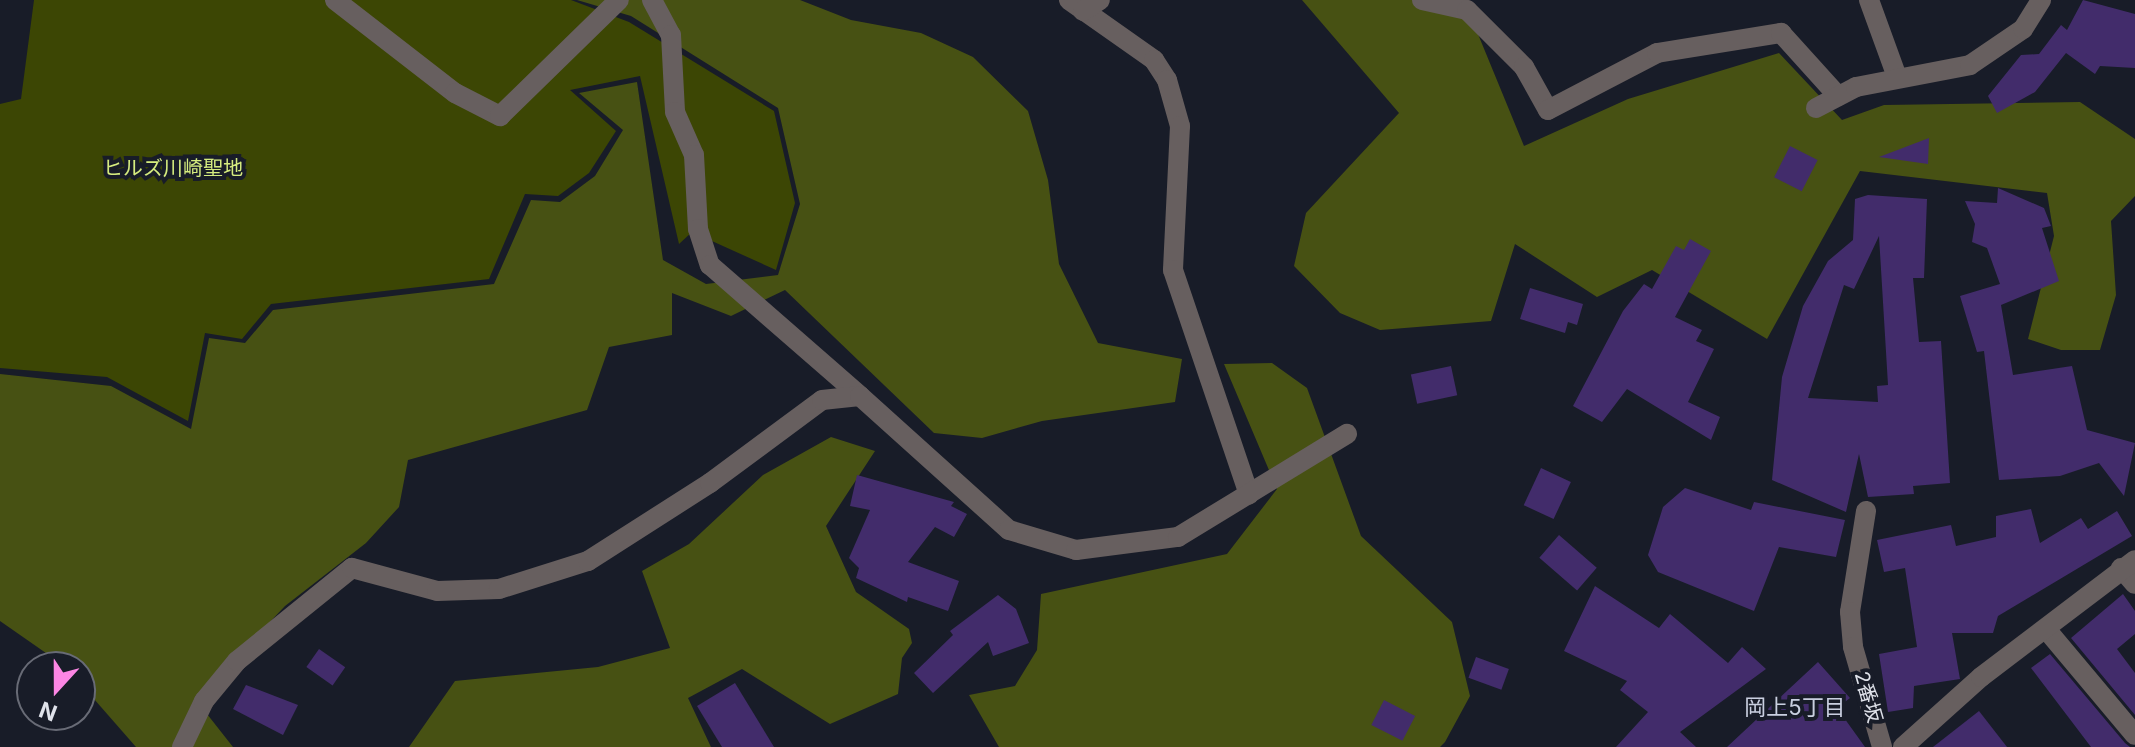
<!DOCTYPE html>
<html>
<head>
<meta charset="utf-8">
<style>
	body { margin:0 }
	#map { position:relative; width:2135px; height:747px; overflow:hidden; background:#181c28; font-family:Inter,"Noto Sans JP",sans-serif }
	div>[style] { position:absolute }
	.green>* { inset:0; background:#3c4604 }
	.forest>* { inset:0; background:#475113 }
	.building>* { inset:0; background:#422c6b; transform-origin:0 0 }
	.minor>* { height:20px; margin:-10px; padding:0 10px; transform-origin:10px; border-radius:10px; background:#675f5f }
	span { translate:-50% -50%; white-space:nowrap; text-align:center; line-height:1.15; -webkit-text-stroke:8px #181c28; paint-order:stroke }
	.park-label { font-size:20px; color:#d6ec7f }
	.street-label { font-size:20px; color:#dfe2ea }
	.neighbourhood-label { font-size:22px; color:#c9cfe0 }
	.north { position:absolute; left:16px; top:651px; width:80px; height:80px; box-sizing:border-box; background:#181c28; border:2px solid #686b76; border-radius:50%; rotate:201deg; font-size:22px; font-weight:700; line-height:32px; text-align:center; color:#dfe2ea }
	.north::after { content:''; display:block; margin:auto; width:28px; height:36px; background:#fc86e4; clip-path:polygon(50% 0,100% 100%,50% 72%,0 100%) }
</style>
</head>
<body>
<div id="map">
	<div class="green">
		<div style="clip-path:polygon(34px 0,571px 0,629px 22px,774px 111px,795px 203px,776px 270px,692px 232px,679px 244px,640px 76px,570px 90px,616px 131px,589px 173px,558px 196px,525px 194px,489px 279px,271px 304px,242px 339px,205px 333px,188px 421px,107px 377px,0 368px,0 104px,21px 99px)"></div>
	</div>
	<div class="forest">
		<div style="clip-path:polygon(577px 0,800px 0,851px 20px,921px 33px,973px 57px,1028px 111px,1048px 180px,1059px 264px,1098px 343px,1182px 359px,1175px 402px,1042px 421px,982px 438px,934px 433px,785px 290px,731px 316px,672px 293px,672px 335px,609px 347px,587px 410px,408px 460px,399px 507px,366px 543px,285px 606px,196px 700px,233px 747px,136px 747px,80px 683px,80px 667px,66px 667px,0 621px,0 374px,111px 386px,191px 429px,209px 338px,245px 343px,273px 310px,494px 284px,531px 200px,560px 202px,595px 176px,623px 130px,579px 93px,637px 82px,663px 260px,706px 284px,778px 275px,800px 204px,778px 108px,631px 16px)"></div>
		<div style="clip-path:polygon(1302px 0,1464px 0,1524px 146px,1628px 99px,1779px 53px,1842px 120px,1884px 105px,2080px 102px,2135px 139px,2135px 196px,2111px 221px,2116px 295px,2100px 350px,2061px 350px,2028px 339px,2054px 236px,2047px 193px,1860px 171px,1767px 339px,1652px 270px,1597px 297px,1515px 244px,1491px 321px,1380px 330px,1340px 313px,1294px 266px,1306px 213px,1399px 113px)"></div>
		<div style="clip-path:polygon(1272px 363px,1307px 388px,1361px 536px,1452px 622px,1470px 696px,1445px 742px,1440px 747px,999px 747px,969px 695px,1015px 686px,1037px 650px,1041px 594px,1227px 554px,1277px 489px,1224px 364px)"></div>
		<div style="clip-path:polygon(831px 437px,875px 451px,826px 526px,856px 592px,909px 629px,912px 643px,902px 658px,898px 694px,830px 724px,742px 669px,688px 698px,711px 747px,409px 747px,455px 681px,598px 667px,670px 648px,642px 571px,689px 544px,763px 475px)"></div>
	</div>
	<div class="building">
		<div style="clip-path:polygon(2083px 0,2135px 14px,2135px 68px,2100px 66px,2095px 74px,2066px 53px,2035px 92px,1997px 113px,1988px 96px,2021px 55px,2039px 54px,2061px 25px,2067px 30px)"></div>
		<div style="clip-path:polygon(1929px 138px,1928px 164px,1879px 157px)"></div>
		<div style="left:1790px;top:146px;width:31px;height:35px;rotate:27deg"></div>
		<div style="clip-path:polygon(1998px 188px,2044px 208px,2051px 226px,2042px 228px,2059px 281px,2001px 305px,2013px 375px,2072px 366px,2087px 430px,2135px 443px,2124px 496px,2099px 463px,2060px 476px,1999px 480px,1984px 351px,1977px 352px,1960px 296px,2000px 284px,1987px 248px,1972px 242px,1975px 224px,1965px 201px,1997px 203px)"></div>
		<div style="clip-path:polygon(evenodd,1868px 195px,1927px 199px,1924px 278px,1913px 278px,1919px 342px,1941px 341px,1950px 483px,1913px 486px,1914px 494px,1868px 497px,1859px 454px,1846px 512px,1772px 480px,1782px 377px,1803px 306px,1828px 261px,1853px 240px,1855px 199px,1868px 195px,1879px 236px,1888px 385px,1877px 386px,1878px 402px,1808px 398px,1844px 285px,1854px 289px,1879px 236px)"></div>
		<div style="clip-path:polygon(1690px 239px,1711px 251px,1675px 317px,1702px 330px,1696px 341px,1714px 349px,1688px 402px,1720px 417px,1711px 440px,1627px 389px,1602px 422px,1573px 406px,1623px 311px,1644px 284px,1652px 289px,1676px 246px,1684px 250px)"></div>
		<div style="clip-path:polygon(1530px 288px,1583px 304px,1577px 325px,1568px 322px,1565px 333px,1520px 319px)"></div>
		<div style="left:1451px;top:366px;width:30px;height:41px;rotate:78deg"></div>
		<div style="left:1541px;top:468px;width:33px;height:41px;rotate:25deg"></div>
		<div style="clip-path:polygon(857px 475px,954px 502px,951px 506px,967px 514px,954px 537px,935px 527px,908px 562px,959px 581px,948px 611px,908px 597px,907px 602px,856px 578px,859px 568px,849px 558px,870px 510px,850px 506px)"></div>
		<div style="clip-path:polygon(1685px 488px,1751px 510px,1754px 502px,1845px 520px,1836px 557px,1779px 547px,1754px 611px,1658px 572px,1648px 555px,1663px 507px)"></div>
		<div style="clip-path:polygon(2031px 509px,2040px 543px,2081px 518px,2088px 529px,2117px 511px,2132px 536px,1998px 616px,1993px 633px,1952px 633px,1960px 679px,1914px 686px,1913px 708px,1888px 712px,1879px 654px,1917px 647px,1905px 568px,1884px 572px,1877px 540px,1951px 525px,1956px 546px,1996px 537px,1996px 516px)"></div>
		<div style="left:1559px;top:535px;width:50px;height:30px;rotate:41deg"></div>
		<div style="clip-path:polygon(1595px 586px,1659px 628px,1670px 614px,1728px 663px,1742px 647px,1766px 669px,1680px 732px,1696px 747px,1616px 747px,1648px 712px,1620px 690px,1627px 681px,1564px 651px)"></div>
		<div style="clip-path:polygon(2123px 594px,2135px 611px,2135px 634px,2117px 649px,2135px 673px,2135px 715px,2071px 638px)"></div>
		<div style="clip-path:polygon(998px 595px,1016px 609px,1029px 643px,993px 656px,988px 642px,933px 693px,914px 673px,953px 635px,950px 631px)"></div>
		<div style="left:319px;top:649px;width:32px;height:22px;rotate:35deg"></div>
		<div style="clip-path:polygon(2050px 654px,2125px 743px,2130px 747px,2091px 747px,2031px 668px)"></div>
		<div style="left:1476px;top:657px;width:35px;height:22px;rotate:20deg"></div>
		<div style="clip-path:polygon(1818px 662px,1850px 698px,1837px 708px,1865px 747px,1727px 747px)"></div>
		<div style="clip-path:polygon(735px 683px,774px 747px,722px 747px,697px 706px)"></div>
		<div style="clip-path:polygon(246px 685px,298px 705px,283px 735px,233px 709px)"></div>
		<div style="left:1384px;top:700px;width:35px;height:28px;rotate:27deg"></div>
		<div style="clip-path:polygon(1979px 711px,2007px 747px,1933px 747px)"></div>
	</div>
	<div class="minor">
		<div style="left:335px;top:0;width:152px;rotate:37.8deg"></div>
		<div style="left:455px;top:93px;width:51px;rotate:27.1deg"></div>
		<div style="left:500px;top:116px;width:166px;rotate:-44.3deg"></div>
		<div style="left:652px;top:0;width:40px;rotate:62deg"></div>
		<div style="left:671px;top:35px;width:77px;rotate:87deg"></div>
		<div style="left:675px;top:112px;width:47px;rotate:66.2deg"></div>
		<div style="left:694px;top:155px;width:74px;rotate:86.9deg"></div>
		<div style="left:698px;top:229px;width:38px;rotate:72deg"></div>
		<div style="left:710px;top:265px;width:199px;rotate:41.1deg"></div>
		<div style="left:1069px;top:0;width:104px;rotate:35.2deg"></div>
		<div style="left:1154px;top:60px;width:24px;rotate:57deg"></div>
		<div style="left:1167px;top:80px;width:48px;rotate:74.2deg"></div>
		<div style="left:1180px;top:126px;width:144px;rotate:92.8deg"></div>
		<div style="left:1173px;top:270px;width:237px;rotate:71.3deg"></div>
		<div style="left:1422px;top:0;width:46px;rotate:12.5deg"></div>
		<div style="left:1467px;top:10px;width:81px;rotate:45deg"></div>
		<div style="left:1524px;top:67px;width:49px;rotate:60.8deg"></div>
		<div style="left:1548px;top:110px;width:123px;rotate:-27.6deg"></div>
		<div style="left:1657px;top:53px;width:126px;rotate:-9.2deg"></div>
		<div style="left:1781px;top:33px;width:85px;rotate:47.9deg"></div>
		<div style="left:1869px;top:0;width:82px;rotate:70deg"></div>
		<div style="left:1083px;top:11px;width:20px;rotate:-33deg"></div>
		<div style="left:1816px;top:108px;width:45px;rotate:-27.7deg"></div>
		<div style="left:1856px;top:87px;width:116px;rotate:-10.9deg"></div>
		<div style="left:1970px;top:65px;width:64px;rotate:-34.2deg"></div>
		<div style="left:2023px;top:29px;width:34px;rotate:-58deg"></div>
		<div style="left:1866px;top:511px;width:102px;rotate:99deg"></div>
		<div style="left:1850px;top:612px;width:35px;rotate:85deg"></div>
		<div style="left:1853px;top:647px;width:104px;rotate:73.8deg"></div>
		<div style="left:2121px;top:568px;width:21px;rotate:49deg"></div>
		<div style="left:2046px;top:629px;width:138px;rotate:50deg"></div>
		<div style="left:182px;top:747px;width:51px;rotate:-64.4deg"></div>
		<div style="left:204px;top:701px;width:52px;rotate:-50.5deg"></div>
		<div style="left:237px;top:661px;width:148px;rotate:-39deg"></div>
		<div style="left:352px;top:568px;width:88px;rotate:15.1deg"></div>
		<div style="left:437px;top:591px;width:62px;rotate:-1.8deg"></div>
		<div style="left:499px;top:589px;width:93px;rotate:-17.5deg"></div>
		<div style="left:588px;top:561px;width:145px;rotate:-32.6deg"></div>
		<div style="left:710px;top:483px;width:139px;rotate:-36.5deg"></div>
		<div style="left:822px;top:400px;width:38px;rotate:-6deg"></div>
		<div style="left:860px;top:396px;width:200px;rotate:42deg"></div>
		<div style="left:1009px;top:530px;width:70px;rotate:16.6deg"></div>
		<div style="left:1076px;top:550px;width:103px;rotate:-7.3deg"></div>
		<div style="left:1178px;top:537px;width:198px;rotate:-31.4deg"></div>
		<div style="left:1903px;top:747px;width:105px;rotate:-41.9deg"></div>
		<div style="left:1981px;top:677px;width:193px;rotate:-37.2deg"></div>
	</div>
	<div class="park-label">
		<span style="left:173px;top:168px">ヒルズ川崎聖地</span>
	</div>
	<div class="street-label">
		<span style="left:1868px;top:697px;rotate:74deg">2番坂</span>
	</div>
	<div class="neighbourhood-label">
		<span style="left:1795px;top:708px">岡上5丁目</span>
	</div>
	<div class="north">N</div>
</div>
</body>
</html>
